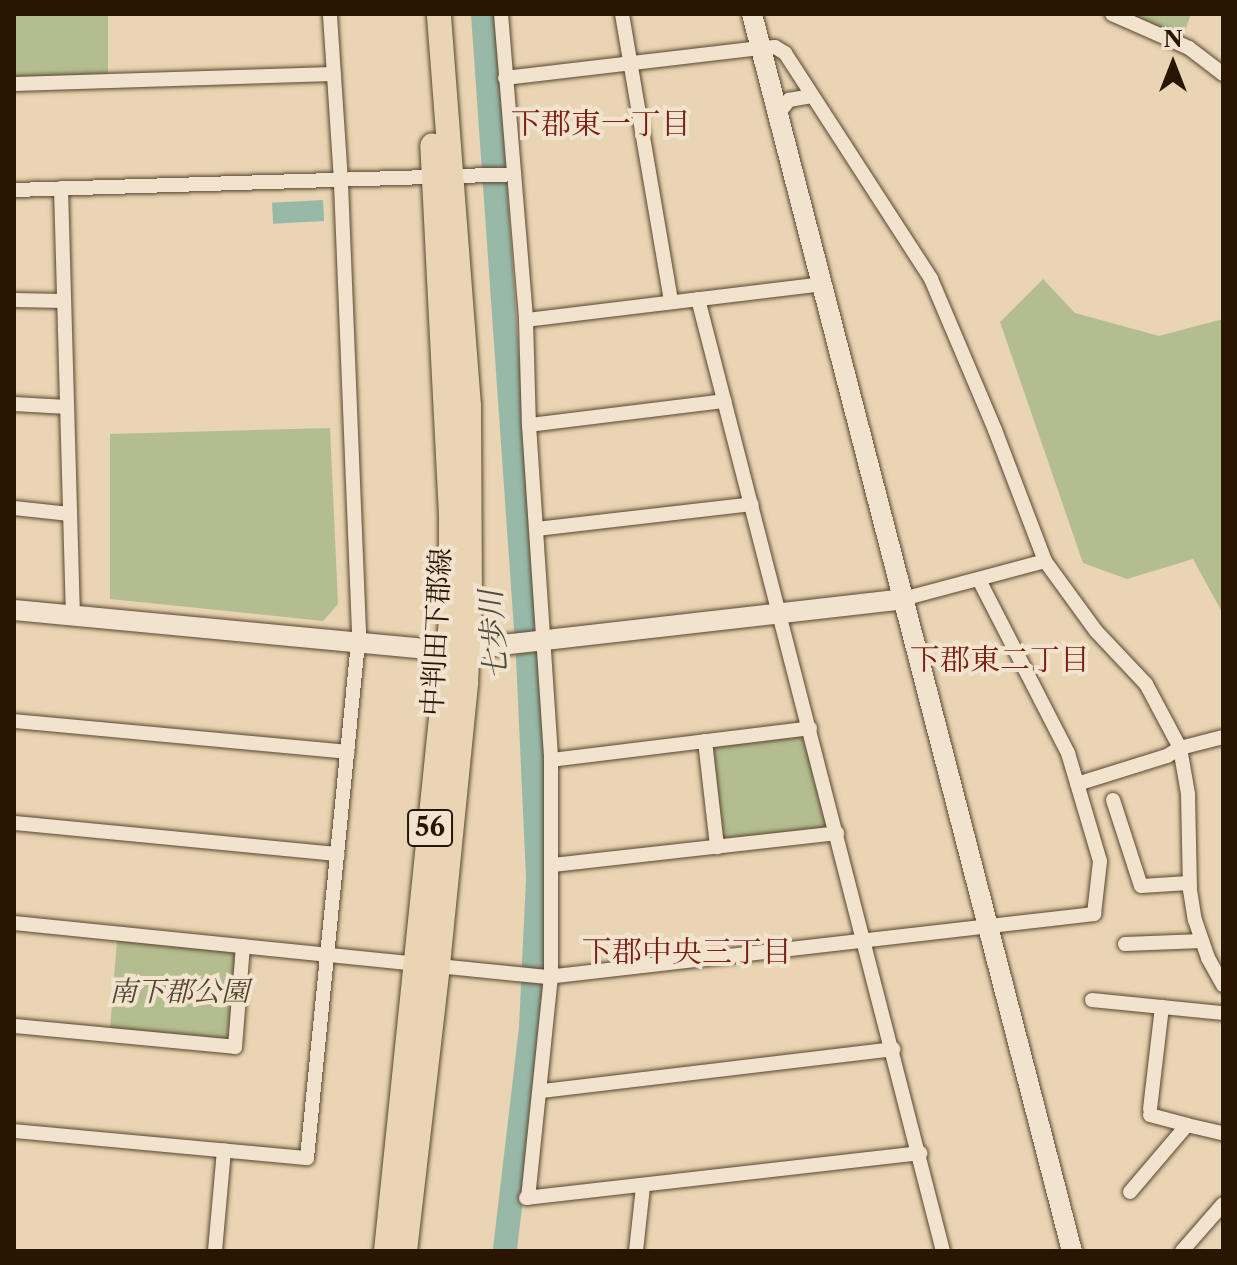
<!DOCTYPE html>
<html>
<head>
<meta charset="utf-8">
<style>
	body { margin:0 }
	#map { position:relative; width:1237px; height:1265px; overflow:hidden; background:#e9d4b3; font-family:"Libre Caslon Text","Noto Serif JP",serif }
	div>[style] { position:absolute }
	.green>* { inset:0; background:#b4bd8f; transform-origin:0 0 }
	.water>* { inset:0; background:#98b9a8; transform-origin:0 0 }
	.river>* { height:24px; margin:-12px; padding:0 12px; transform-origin:12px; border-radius:12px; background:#98b9a8 }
	.roads { filter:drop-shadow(0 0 2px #59452e) drop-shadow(0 0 2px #59452e) }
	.street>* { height:14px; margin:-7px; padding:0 7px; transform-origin:7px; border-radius:7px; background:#f1e3ce }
	.secondary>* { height:20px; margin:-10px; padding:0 10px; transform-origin:10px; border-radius:10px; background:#f1e3ce }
	.primary>* { height:24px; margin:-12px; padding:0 12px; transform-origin:12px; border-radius:12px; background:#e9d4b3 }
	span { translate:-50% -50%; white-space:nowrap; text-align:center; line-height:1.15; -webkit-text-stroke:8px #f1e3ce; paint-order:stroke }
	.shield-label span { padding:2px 6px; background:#f1e3ce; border:2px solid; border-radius:6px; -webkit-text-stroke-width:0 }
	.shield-label { font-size:26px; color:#291501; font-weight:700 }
	.street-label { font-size:28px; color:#291501 }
	.park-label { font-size:28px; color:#53472c; font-style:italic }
	.neighbourhood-label { font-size:30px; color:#7a1f14 }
	.water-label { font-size:30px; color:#504e3b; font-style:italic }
	.frame { position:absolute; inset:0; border:16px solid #291501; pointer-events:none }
	.north { position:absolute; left:1133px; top:24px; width:80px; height:80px; -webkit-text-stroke:6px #f1e3ce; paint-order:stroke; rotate:0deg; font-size:22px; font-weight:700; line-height:32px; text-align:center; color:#291501 }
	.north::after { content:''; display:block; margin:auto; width:28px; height:36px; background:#291501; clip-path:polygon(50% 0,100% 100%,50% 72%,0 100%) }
</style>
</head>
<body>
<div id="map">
	<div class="green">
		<div style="left:14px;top:14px;width:94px;height:65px"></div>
		<div style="clip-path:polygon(1120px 14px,1191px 14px,1181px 41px)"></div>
		<div style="clip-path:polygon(1043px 279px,1075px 313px,1159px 336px,1223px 319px,1223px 614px,1193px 559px,1127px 579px,1083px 563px,1000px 322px)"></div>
		<div style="clip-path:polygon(330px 428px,338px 604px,323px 621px,110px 599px,110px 434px)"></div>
		<div style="clip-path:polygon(801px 735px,807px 738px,829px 823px,825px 829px,725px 840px,719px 835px,712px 746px)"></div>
		<div style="clip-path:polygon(117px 940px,233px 951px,238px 957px,229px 1035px,224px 1040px,110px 1029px)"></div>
	</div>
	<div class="water">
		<div style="left:323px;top:200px;width:21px;height:51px;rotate:87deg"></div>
	</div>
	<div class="river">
		<div style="left:483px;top:14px;width:645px;rotate:86deg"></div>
		<div style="left:528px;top:657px;width:222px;rotate:87.4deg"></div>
		<div style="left:538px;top:879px;width:149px;rotate:92.7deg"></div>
		<div style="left:531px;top:1028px;width:225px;rotate:96.7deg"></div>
	</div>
	<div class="roads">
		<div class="street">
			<div style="left:501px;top:14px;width:307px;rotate:85.3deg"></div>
			<div style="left:526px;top:320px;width:105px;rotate:88.4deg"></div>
			<div style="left:529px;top:425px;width:336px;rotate:86.2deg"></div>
			<div style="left:551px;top:760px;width:216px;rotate:90deg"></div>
			<div style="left:551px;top:976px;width:223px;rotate:95.9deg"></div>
			<div style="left:622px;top:14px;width:292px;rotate:80.3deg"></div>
			<div style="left:1112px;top:14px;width:84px;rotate:23.8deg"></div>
			<div style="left:1189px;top:48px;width:43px;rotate:37.4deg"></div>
			<div style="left:505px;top:78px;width:259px;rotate:-6.7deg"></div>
			<div style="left:762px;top:48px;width:13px;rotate:-4deg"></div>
			<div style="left:775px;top:47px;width:12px;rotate:31deg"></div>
			<div style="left:785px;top:53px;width:269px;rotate:57.1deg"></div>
			<div style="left:931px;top:279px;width:164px;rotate:67deg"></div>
			<div style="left:995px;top:430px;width:140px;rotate:69.1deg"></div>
			<div style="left:1045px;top:561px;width:87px;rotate:53.9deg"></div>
			<div style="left:1096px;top:631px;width:73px;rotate:46.7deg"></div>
			<div style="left:1146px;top:684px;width:72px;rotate:62deg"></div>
			<div style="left:1180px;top:748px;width:47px;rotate:80.1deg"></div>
			<div style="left:1188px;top:794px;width:96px;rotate:88.8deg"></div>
			<div style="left:1190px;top:890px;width:30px;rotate:81deg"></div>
			<div style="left:1195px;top:920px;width:40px;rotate:71.1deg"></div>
			<div style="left:1208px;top:958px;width:31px;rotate:61deg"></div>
			<div style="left:14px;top:84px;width:320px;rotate:-1.8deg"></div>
			<div style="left:778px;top:114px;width:18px;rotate:-52deg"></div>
			<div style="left:789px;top:100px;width:23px;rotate:-10deg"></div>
			<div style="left:61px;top:188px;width:427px;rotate:88.4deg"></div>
			<div style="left:14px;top:190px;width:499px;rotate:-1.8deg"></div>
			<div style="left:698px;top:299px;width:983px;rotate:75.57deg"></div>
			<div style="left:14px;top:300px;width:50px;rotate:1.1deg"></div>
			<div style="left:526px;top:320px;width:299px;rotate:-6.9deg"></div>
			<div style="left:14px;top:404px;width:53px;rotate:3.2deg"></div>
			<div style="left:529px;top:425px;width:197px;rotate:-7deg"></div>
			<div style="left:14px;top:508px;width:56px;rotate:6.1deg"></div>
			<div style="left:537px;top:529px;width:216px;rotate:-6.6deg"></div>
			<div style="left:903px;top:599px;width:147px;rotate:-15deg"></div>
			<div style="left:14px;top:721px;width:335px;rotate:5.3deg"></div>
			<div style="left:705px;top:741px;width:107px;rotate:83.5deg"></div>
			<div style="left:551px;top:760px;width:261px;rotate:-7deg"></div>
			<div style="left:1077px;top:784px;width:94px;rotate:-17.3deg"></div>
			<div style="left:1167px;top:756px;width:15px;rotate:-32deg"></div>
			<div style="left:1180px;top:748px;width:44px;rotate:-14.3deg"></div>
			<div style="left:1113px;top:800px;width:90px;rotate:72deg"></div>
			<div style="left:1141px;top:886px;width:48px;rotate:-3.6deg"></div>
			<div style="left:14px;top:823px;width:325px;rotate:5.5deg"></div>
			<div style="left:553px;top:865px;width:286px;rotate:-6.4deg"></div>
			<div style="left:14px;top:923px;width:536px;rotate:5.79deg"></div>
			<div style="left:547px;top:977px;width:551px;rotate:-6.57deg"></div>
			<div style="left:1094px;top:914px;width:53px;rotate:-83.5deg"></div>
			<div style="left:1100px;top:861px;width:113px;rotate:-106.5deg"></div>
			<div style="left:1068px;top:753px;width:195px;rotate:-117.2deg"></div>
			<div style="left:1125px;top:944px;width:77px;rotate:-2.2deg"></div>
			<div style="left:1092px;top:1000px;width:132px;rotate:5.7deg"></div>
			<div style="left:14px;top:1026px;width:222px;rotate:5.4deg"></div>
			<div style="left:235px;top:1047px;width:101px;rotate:-85.5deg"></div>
			<div style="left:542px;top:1091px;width:354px;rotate:-6.8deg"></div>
			<div style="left:1150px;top:1109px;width:103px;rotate:-83.3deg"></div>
			<div style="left:1150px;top:1115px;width:38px;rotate:15deg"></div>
			<div style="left:14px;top:1131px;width:294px;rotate:5.3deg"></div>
			<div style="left:307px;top:1158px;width:529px;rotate:-84.35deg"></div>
			<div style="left:359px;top:632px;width:451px;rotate:-92.3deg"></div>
			<div style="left:341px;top:181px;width:167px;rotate:-93.8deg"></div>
			<div style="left:1130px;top:1192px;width:88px;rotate:-49.6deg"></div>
			<div style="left:1187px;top:1125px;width:37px;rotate:13deg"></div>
			<div style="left:526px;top:1198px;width:397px;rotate:-6.5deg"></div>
			<div style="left:215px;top:1251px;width:101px;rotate:-84.9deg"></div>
			<div style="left:636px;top:1251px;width:64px;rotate:-83.8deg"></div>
			<div style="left:1182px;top:1251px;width:62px;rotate:-48.9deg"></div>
		</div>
		<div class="secondary">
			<div style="left:752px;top:14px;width:1278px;rotate:75.5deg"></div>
			<div style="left:14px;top:610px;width:437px;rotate:5.4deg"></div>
			<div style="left:449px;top:651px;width:457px;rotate:-6.5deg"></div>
		</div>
		<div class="primary">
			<div style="left:386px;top:1251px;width:633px;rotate:-84.11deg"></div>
			<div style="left:451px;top:621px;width:106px;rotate:-90deg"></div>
			<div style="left:451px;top:515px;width:370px;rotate:-92.9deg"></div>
			<div style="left:405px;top:1251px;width:288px;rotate:-83.4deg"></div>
			<div style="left:438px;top:965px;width:284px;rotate:-84.3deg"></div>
			<div style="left:466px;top:682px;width:80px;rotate:-87.1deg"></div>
			<div style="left:470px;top:602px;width:196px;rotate:-90.3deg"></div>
			<div style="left:469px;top:406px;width:393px;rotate:-94.4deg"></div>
		</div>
	</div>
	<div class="shield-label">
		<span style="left:430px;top:828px">56</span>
	</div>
	<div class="street-label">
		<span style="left:436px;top:632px;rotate:-87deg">中判田下郡線</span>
	</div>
	<div class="park-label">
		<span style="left:179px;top:991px">南下郡公園</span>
	</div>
	<div class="neighbourhood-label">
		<span style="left:601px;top:124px">下郡東一丁目</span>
		<span style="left:1000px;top:660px">下郡東二丁目</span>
		<span style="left:687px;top:952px">下郡中央三丁目</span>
	</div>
	<div class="water-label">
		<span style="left:494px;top:635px;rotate:-94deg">七歩川</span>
	</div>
	<div class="frame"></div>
	<div class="north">N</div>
</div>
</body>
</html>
